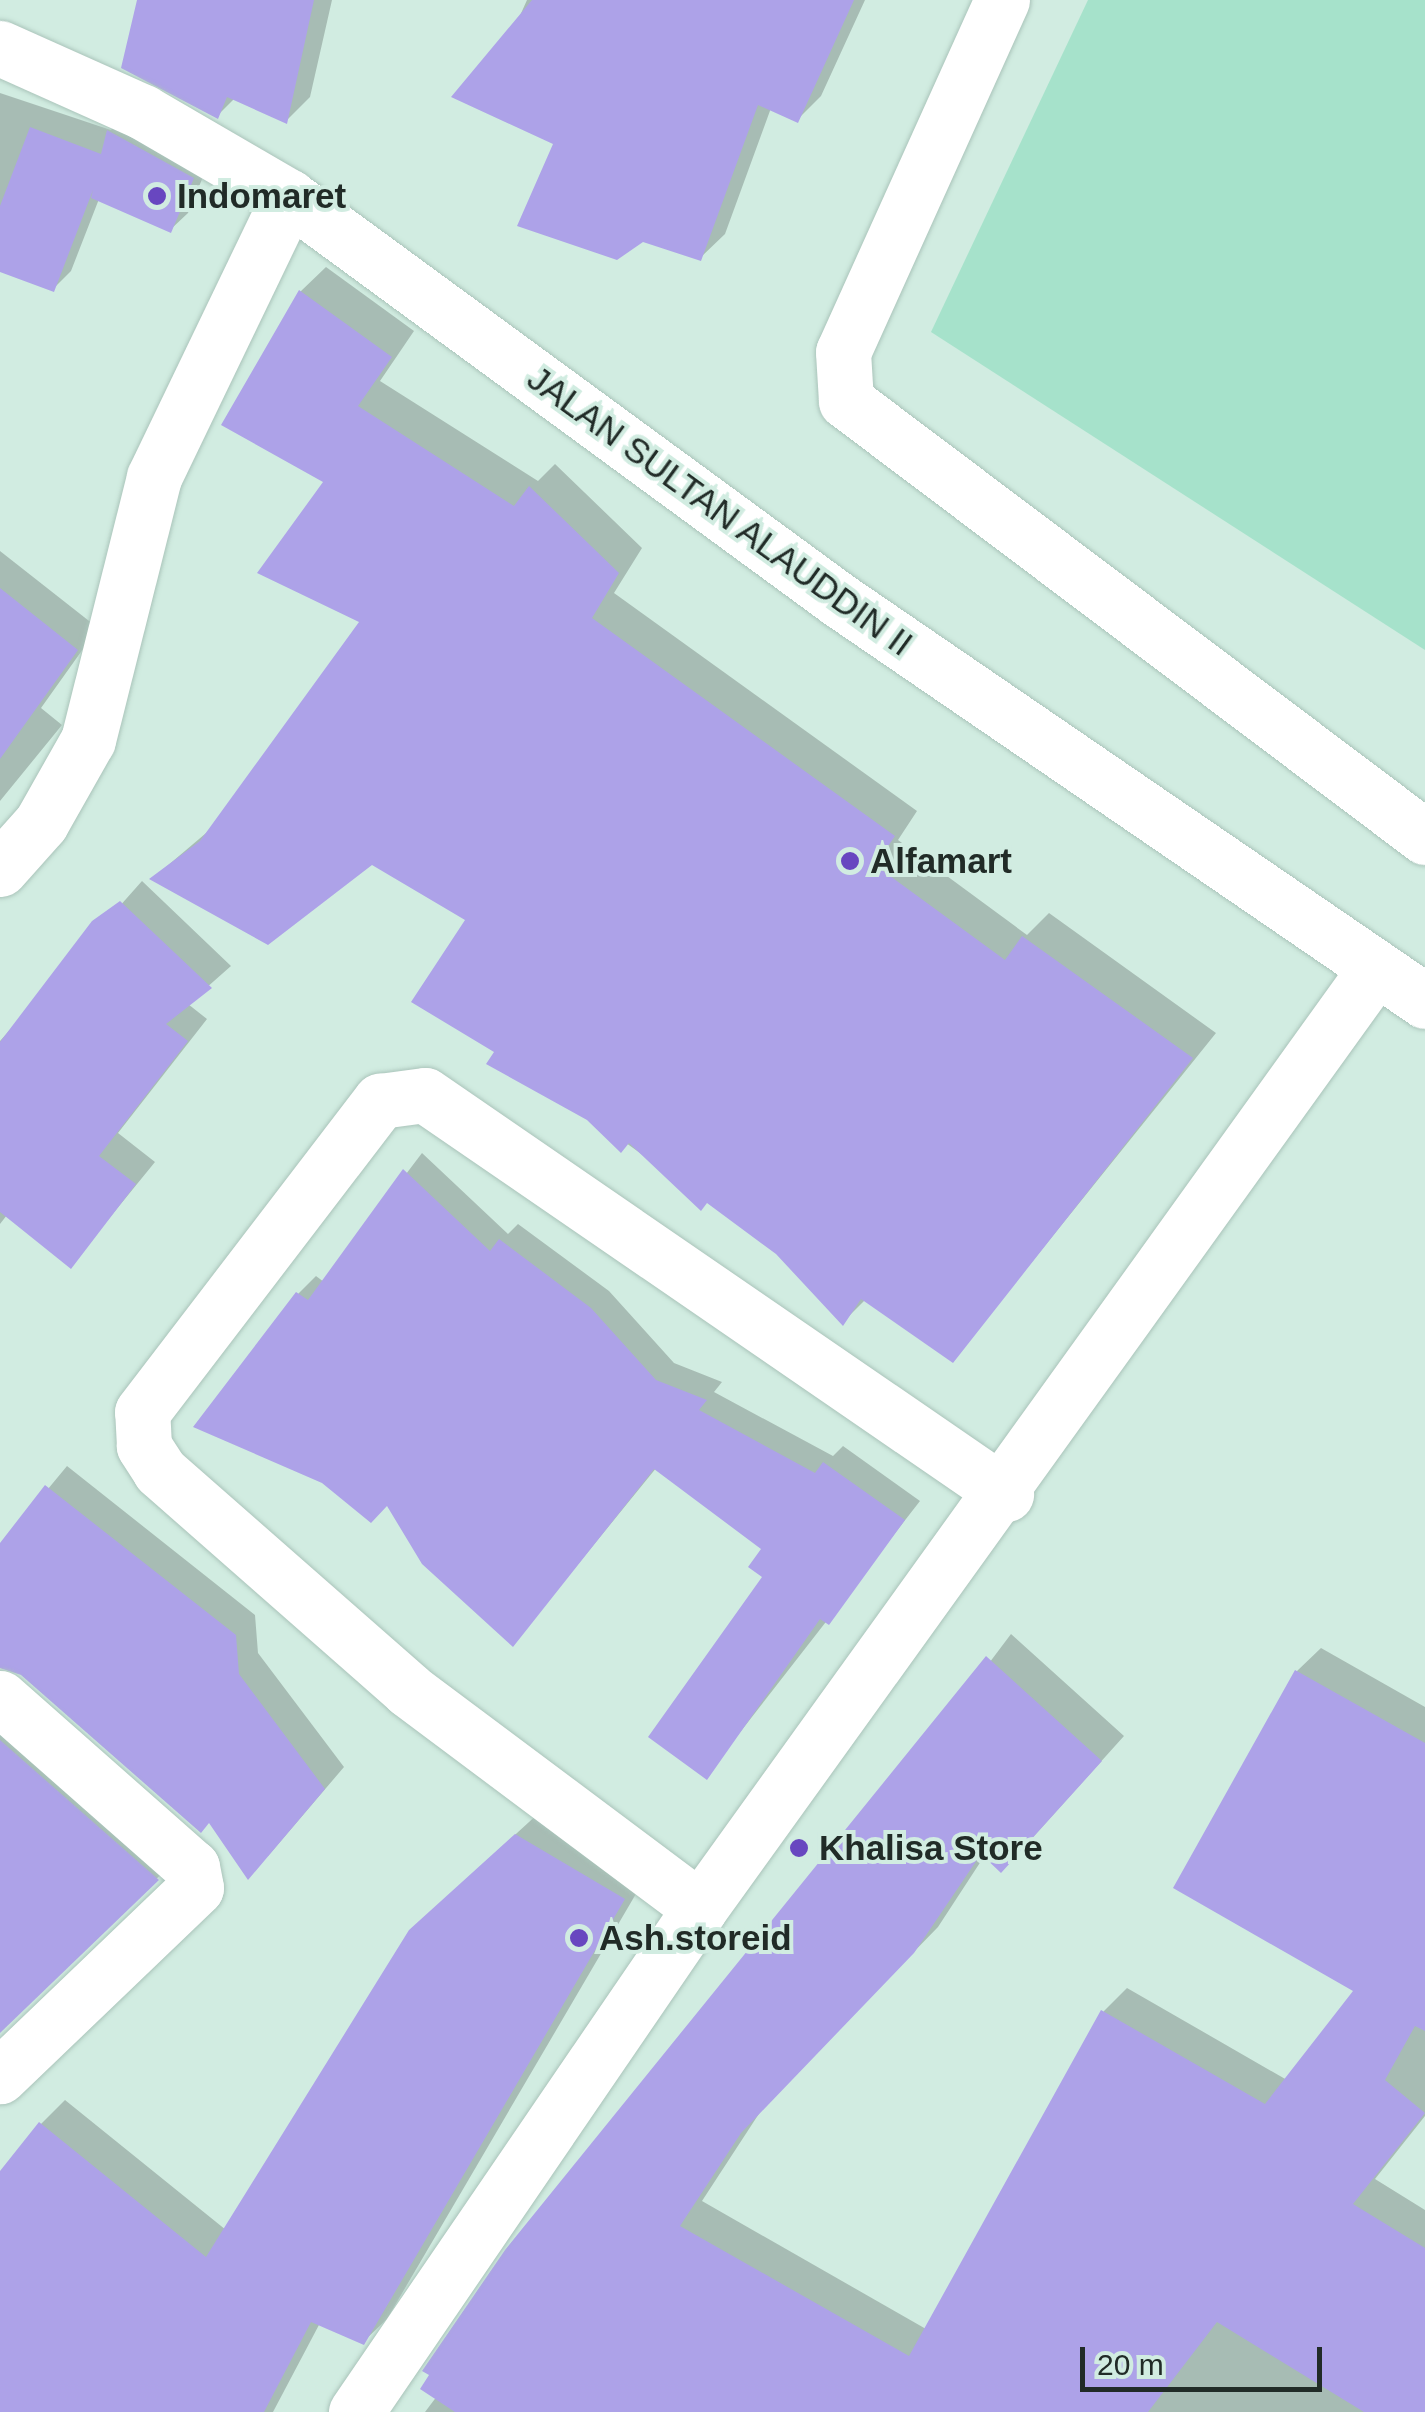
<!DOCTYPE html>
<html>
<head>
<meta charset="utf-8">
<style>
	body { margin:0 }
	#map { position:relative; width:1425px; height:2412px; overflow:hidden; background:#d1ece1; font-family:Helvetica,sans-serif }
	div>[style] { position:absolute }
	.green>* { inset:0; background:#a6e2cb }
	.shadow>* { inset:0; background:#0003 }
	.building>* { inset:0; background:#ada2e8 }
	.roads { filter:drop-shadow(0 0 2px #aac4ba) drop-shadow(0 0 2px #aac4ba) }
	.street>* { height:55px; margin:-27.5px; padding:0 27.5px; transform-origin:27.5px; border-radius:27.5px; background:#fff }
	.dots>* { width:28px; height:28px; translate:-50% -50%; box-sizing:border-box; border:5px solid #d1ece1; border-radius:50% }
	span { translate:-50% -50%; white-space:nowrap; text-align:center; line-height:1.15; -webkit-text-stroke:8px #d1ece1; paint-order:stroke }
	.poi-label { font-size:35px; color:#212b27; font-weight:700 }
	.left { translate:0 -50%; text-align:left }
	.street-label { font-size:35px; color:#212b27 }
	.scale { position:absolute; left:1080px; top:2347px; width:242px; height:45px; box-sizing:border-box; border:5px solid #212b27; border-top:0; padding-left:12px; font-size:30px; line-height:35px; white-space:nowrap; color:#212b27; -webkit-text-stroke:8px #d1ece1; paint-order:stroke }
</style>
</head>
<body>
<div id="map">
	<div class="green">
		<div style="clip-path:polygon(1088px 0,1425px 0,1425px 650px,931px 332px)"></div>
	</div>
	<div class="shadow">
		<div style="clip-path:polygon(139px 0,332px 0,310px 97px,286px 121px,235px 98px,217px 116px)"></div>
		<div style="clip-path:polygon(527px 0,865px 0,821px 96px,797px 120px,771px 108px,725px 234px,700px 258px,557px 143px,518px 20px)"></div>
		<div style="clip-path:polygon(0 93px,111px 130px,126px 114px,210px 160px,188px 213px,170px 230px,99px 199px,71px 271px,53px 289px,0 269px)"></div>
		<div style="clip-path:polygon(326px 267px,414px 331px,380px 381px,538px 481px,555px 464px,642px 548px,614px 593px,917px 811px,898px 840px,1027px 935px,1049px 913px,1216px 1033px,953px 1360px,866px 1299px,843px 1322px,778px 1252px,498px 1051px,469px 919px,372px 862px,153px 878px,212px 828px,362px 621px,326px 481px,225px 424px,301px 291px)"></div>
		<div style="clip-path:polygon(0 551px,98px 628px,41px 708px,62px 725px,0 801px)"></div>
		<div style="clip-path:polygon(142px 881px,231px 966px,188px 1004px,207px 1019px,118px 1133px,155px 1162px,71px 1265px,7px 1215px,0 1224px,0 1041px)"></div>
		<div style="clip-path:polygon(422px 1153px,508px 1234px,518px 1224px,609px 1291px,674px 1363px,722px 1382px,714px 1392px,833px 1456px,843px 1446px,920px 1501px,706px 1776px,766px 1577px,764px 1548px,657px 1467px,513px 1644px,298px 1294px,316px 1276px,324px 1282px)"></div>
		<div style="clip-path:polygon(67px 1466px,255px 1615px,258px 1653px,344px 1767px,268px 1856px,22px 1672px,0 1668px,0 1547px)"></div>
		<div style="clip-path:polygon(1011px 1634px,1124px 1736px,1025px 1846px,985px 1855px,938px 1927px,764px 2106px,702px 2201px,926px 2329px,1104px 2011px,1127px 1988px,1287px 2080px,1357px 1990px,1177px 1887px,1297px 1671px,1321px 1648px,1425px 1707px,1425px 2116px,1375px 2179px,1425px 2210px,1425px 2412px,425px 2412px)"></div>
		<div style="clip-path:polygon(0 1701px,178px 1858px,89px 1944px,0 2008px)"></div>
		<div style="clip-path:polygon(541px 1811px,647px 1875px,387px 2319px,363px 2342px,320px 2323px,273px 2412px,0 2412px,0 2175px,41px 2124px,65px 2100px,226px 2230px,436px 1907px)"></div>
	</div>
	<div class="building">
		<div style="clip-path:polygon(137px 0,314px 0,287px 124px,227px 97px,218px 119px,121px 68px)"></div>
		<div style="clip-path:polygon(532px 0,854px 0,798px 123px,758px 105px,701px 261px,643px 242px,617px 260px,517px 226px,553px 144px,451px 97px)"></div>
		<div style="clip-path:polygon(30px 127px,101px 154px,107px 130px,194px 178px,171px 233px,91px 198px,93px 190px,54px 292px,0 272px,0 206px)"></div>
		<div style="clip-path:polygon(299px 290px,392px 357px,358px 406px,514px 506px,529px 486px,619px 573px,592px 618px,895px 836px,875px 865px,1005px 960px,1022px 936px,1193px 1058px,953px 1363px,861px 1299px,843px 1326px,776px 1254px,707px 1203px,701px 1211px,629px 1143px,621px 1153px,587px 1120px,486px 1064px,494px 1052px,411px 1002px,465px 920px,372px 865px,268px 945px,149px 879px,200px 841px,359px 622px,257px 573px,323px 482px,221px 425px)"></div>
		<div style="clip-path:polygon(0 588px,78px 650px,0 759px)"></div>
		<div style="clip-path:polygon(120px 901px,212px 988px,166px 1024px,188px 1041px,99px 1156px,136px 1184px,71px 1269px,0 1212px,0 1042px,92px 921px)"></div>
		<div style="clip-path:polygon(403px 1169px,490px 1251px,499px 1239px,591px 1308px,656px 1380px,707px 1400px,699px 1410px,815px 1473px,823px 1462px,905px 1520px,829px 1625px,820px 1619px,707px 1780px,648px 1737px,762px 1577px,748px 1567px,761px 1549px,654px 1469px,513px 1647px,422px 1564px,387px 1506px,371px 1523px,322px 1483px,193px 1427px,296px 1292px,308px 1300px)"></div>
		<div style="clip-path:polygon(45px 1485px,236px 1635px,239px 1674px,325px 1789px,248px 1880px,209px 1823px,201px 1833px,21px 1675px,0 1668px,0 1543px)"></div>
		<div style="clip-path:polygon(986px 1656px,1102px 1761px,1001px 1873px,981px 1854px,914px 1953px,741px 2133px,680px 2226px,909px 2356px,1101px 2010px,1265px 2104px,1353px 1991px,1173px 1888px,1295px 1670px,1425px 1743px,1425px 2031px,1415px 2026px,1385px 2080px,1425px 2113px,1353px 2204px,1425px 2248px,1425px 2412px,1364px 2412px,1217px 2322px,1148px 2412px,455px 2412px,420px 2389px,429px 2375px,422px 2371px,505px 2250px)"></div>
		<div style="clip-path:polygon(0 1740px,159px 1880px,0 2033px)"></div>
		<div style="clip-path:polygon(515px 1834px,625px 1899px,364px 2345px,311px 2322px,264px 2412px,0 2412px,0 2171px,39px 2122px,206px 2257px,409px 1930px)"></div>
	</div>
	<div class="roads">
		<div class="street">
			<div style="left:1002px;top:0;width:386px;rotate:114.3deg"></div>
			<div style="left:843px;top:352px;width:49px;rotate:86.5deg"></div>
			<div style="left:846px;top:401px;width:725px;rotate:36.98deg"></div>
			<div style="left:0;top:48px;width:157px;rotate:24.1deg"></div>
			<div style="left:143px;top:112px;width:169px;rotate:30.2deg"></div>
			<div style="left:289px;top:197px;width:682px;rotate:36.23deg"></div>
			<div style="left:839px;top:600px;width:710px;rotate:34.38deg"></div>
			<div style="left:0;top:869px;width:62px;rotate:-48.3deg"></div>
			<div style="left:41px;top:823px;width:95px;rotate:-60.5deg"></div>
			<div style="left:88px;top:740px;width:271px;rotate:-75.9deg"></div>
			<div style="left:154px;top:477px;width:311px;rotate:-64.3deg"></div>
			<div style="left:0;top:1698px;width:256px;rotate:41.4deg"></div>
			<div style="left:192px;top:1867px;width:21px;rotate:79deg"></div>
			<div style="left:196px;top:1888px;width:272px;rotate:136.2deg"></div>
			<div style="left:700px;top:1908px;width:364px;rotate:-143.2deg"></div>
			<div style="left:409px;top:1690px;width:332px;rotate:-138.7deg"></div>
			<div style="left:160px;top:1471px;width:30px;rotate:-123deg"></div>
			<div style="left:144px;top:1446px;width:34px;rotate:-93deg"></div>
			<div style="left:142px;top:1412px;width:392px;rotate:-52.6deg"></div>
			<div style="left:380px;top:1101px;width:45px;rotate:-7.6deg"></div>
			<div style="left:425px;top:1095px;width:705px;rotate:34.48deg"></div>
			<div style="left:356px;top:2412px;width:610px;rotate:-55.68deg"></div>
			<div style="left:700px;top:1908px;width:1158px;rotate:-54.28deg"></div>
		</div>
	</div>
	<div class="dots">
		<div style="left:157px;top:196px;background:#6847c0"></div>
		<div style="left:850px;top:861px;background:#6847c0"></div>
		<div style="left:799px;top:1848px;background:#6847c0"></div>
		<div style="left:579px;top:1938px;background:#6847c0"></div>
	</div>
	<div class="poi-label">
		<span class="left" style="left:177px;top:196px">Indomaret</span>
		<span class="left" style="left:870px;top:861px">Alfamart</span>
		<span class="left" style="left:819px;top:1848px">Khalisa Store</span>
		<span class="left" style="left:599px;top:1938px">Ash.storeid</span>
	</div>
	<div class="street-label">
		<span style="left:720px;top:511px;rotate:36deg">JALAN SULTAN ALAUDDIN II</span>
	</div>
	<div class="scale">20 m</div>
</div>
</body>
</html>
